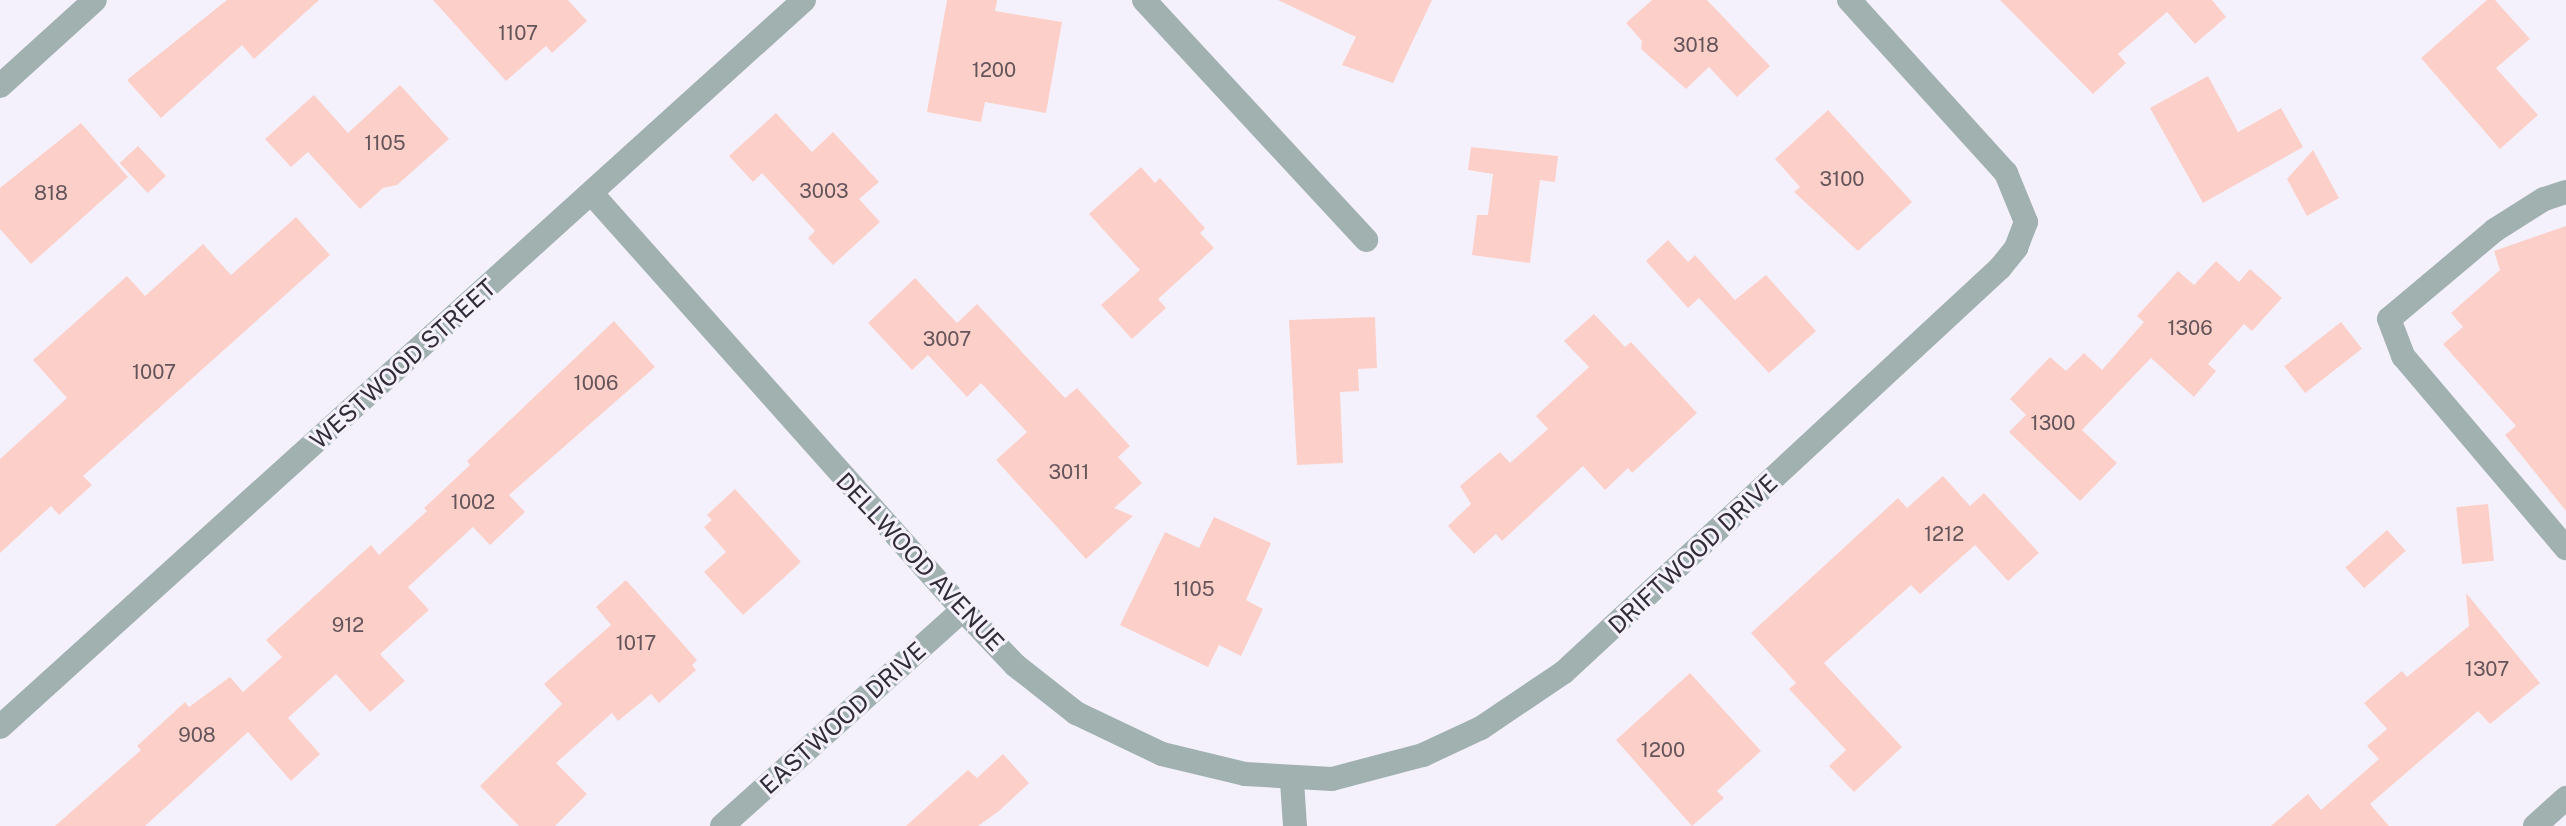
<!DOCTYPE html>
<html>
<head>
<meta charset="utf-8">
<style>
	body { margin:0 }
	#map { position:relative; width:2566px; height:826px; overflow:hidden; background:#f5f1fc; font-family:"Public Sans",sans-serif }
	div>[style] { position:absolute }
	.building>* { inset:0; background:#fcd0c8; transform-origin:0 0 }
	.street>* { height:24px; margin:-12px; padding:0 12px; transform-origin:12px; border-radius:12px; background:#a0b1b0 }
	span { translate:-50% -50%; white-space:nowrap; text-align:center; line-height:1.15; -webkit-text-stroke:6px #f5f1fc; paint-order:stroke }
	.number-label { font-size:20px; color:#64555b }
	.number-label span { -webkit-text-stroke-width:0 }
	.street-label { font-size:24px; color:#312c37 }
</style>
</head>
<body>
<div id="map">
	<div class="building">
		<div style="clip-path:polygon(227px 0,319px 0,254px 59px,242px 45px,161px 118px,127px 80px)"></div>
		<div style="clip-path:polygon(433px 0,568px 0,587px 21px,552px 53px,546px 46px,506px 81px)"></div>
		<div style="clip-path:polygon(947px 0,997px 0,995px 11px,1062px 22px,1046px 113px,985px 102px,981px 122px,927px 112px)"></div>
		<div style="clip-path:polygon(1278px 0,1432px 0,1393px 83px,1342px 65px,1356px 37px)"></div>
		<div style="clip-path:polygon(1652px 0,1707px 0,1770px 66px,1737px 97px,1709px 67px,1686px 89px,1641px 49px,1642px 41px,1626px 23px)"></div>
		<div style="clip-path:polygon(2000px 0,2212px 0,2226px 17px,2195px 44px,2167px 12px,2118px 54px,2126px 63px,2093px 94px)"></div>
		<div style="clip-path:polygon(2487px 0,2495px 0,2530px 39px,2496px 68px,2538px 115px,2500px 149px,2421px 58px)"></div>
		<div style="clip-path:polygon(2208px 76px,2238px 132px,2281px 108px,2303px 147px,2203px 203px,2150px 108px)"></div>
		<div style="clip-path:polygon(400px 85px,449px 139px,397px 185px,383px 188px,360px 209px,308px 152px,291px 167px,265px 139px,314px 95px,348px 133px)"></div>
		<div style="clip-path:polygon(1828px 110px,1912px 202px,1858px 251px,1794px 192px,1800px 187px,1775px 159px)"></div>
		<div style="clip-path:polygon(776px 113px,812px 152px,833px 132px,879px 182px,859px 199px,880px 222px,833px 265px,808px 238px,815px 231px,762px 173px,753px 182px,729px 156px)"></div>
		<div style="clip-path:polygon(81px 123px,128px 177px,31px 264px,0 229px,0 188px)"></div>
		<div style="left:138px;top:146px;width:41px;height:25px;rotate:47deg"></div>
		<div style="clip-path:polygon(1471px 147px,1558px 156px,1555px 182px,1540px 180px,1530px 263px,1472px 255px,1477px 215px,1488px 215px,1493px 174px,1468px 170px)"></div>
		<div style="clip-path:polygon(2313px 150px,2339px 198px,2307px 216px,2287px 179px)"></div>
		<div style="clip-path:polygon(1141px 167px,1155px 183px,1160px 178px,1205px 228px,1200px 233px,1214px 248px,1158px 299px,1166px 308px,1132px 339px,1101px 305px,1140px 270px,1089px 214px)"></div>
		<div style="clip-path:polygon(296px 217px,330px 255px,83px 476px,92px 485px,59px 515px,51px 506px,0 553px,0 459px,67px 398px,33px 360px,127px 276px,145px 296px,203px 244px,231px 275px)"></div>
		<div style="clip-path:polygon(2566px 226px,2566px 511px,2505px 435px,2516px 426px,2443px 344px,2463px 327px,2451px 313px,2500px 270px,2494px 251px)"></div>
		<div style="clip-path:polygon(1668px 240px,1688px 262px,1695px 255px,1735px 300px,1766px 275px,1816px 331px,1769px 373px,1699px 298px,1688px 308px,1646px 261px)"></div>
		<div style="clip-path:polygon(2216px 261px,2239px 282px,2250px 269px,2282px 298px,2252px 331px,2244px 324px,2208px 364px,2216px 371px,2194px 397px,2151px 358px,2082px 430px,2117px 463px,2080px 501px,2009px 432px,2026px 415px,2010px 399px,2050px 357px,2066px 371px,2084px 353px,2102px 370px,2144px 322px,2137px 316px,2178px 271px,2194px 285px)"></div>
		<div style="clip-path:polygon(915px 278px,957px 323px,977px 304px,1065px 398px,1077px 388px,1130px 446px,1118px 457px,1142px 483px,1114px 508px,1133px 516px,1086px 559px,996px 460px,1027px 432px,981px 383px,967px 397px,928px 355px,912px 370px,868px 323px)"></div>
		<div style="clip-path:polygon(1594px 314px,1625px 347px,1631px 342px,1697px 413px,1632px 473px,1628px 468px,1605px 490px,1583px 466px,1502px 541px,1496px 534px,1474px 554px,1448px 526px,1471px 504px,1460px 486px,1500px 452px,1510px 463px,1548px 429px,1536px 416px,1589px 367px,1564px 341px)"></div>
		<div style="clip-path:polygon(1375px 317px,1377px 368px,1358px 369px,1359px 391px,1340px 392px,1343px 463px,1297px 465px,1289px 320px)"></div>
		<div style="clip-path:polygon(614px 321px,655px 367px,509px 495px,525px 512px,490px 545px,473px 527px,408px 587px,429px 610px,380px 654px,405px 681px,370px 712px,336px 674px,288px 718px,320px 754px,291px 781px,248px 732px,145px 826px,55px 826px,141px 750px,137px 746px,185px 702px,189px 707px,230px 677px,243px 692px,282px 657px,266px 640px,371px 545px,379px 555px,427px 511px,424px 508px,470px 465px,467px 461px)"></div>
		<div style="left:2341px;top:322px;width:34px;height:72px;rotate:52deg"></div>
		<div style="clip-path:polygon(1943px 476px,1970px 506px,1984px 493px,2039px 553px,2008px 581px,1975px 545px,1920px 594px,1911px 585px,1824px 663px,1902px 747px,1854px 792px,1829px 766px,1846px 750px,1789px 689px,1796px 683px,1751px 633px,1898px 498px,1907px 508px)"></div>
		<div style="clip-path:polygon(735px 489px,801px 562px,743px 615px,704px 572px,726px 552px,704px 527px,712px 520px,707px 515px)"></div>
		<div style="left:2488px;top:504px;width:57px;height:32px;rotate:84deg"></div>
		<div style="clip-path:polygon(1214px 517px,1271px 543px,1246px 600px,1263px 609px,1241px 656px,1219px 645px,1208px 667px,1120px 625px,1165px 532px,1199px 548px)"></div>
		<div style="left:2387px;top:530px;width:28px;height:56px;rotate:48deg"></div>
		<div style="clip-path:polygon(626px 580px,697px 660px,692px 665px,696px 670px,659px 703px,651px 694px,618px 721px,612px 713px,556px 763px,587px 794px,555px 826px,519px 826px,480px 786px,562px 704px,544px 684px,611px 625px,596px 607px)"></div>
		<div style="clip-path:polygon(2466px 593px,2540px 683px,2490px 724px,2478px 711px,2370px 804px,2389px 826px,2271px 826px,2308px 794px,2321px 810px,2379px 759px,2367px 746px,2387px 729px,2364px 703px,2402px 671px,2407px 677px,2469px 626px)"></div>
		<div style="clip-path:polygon(1690px 673px,1761px 751px,1717px 791px,1724px 798px,1692px 826px,1616px 740px)"></div>
		<div style="clip-path:polygon(1003px 754px,1029px 783px,999px 811px,978px 826px,906px 826px,968px 770px,977px 778px)"></div>
	</div>
	<div class="street">
		<div style="left:1144px;top:0;width:327px;rotate:47.2deg"></div>
		<div style="left:0;top:86px;width:128px;rotate:-42.2deg"></div>
		<div style="left:2566px;top:192px;width:23px;rotate:162deg"></div>
		<div style="left:2544px;top:199px;width:58px;rotate:147.7deg"></div>
		<div style="left:2495px;top:230px;width:138px;rotate:140deg"></div>
		<div style="left:2389px;top:319px;width:40px;rotate:69deg"></div>
		<div style="left:2403px;top:356px;width:252px;rotate:49.7deg"></div>
		<div style="left:593px;top:195px;width:556px;rotate:48.28deg"></div>
		<div style="left:963px;top:610px;width:76px;rotate:46.6deg"></div>
		<div style="left:1015px;top:665px;width:78px;rotate:38.2deg"></div>
		<div style="left:1076px;top:713px;width:95px;rotate:25.5deg"></div>
		<div style="left:1162px;top:754px;width:85px;rotate:13.5deg"></div>
		<div style="left:1245px;top:774px;width:87px;rotate:3.3deg"></div>
		<div style="left:1332px;top:779px;width:94px;rotate:-14.8deg"></div>
		<div style="left:1423px;top:755px;width:64px;rotate:-25deg"></div>
		<div style="left:1481px;top:728px;width:100px;rotate:-34deg"></div>
		<div style="left:1564px;top:672px;width:594px;rotate:-42.82deg"></div>
		<div style="left:2000px;top:268px;width:26px;rotate:-51deg"></div>
		<div style="left:2016px;top:248px;width:28px;rotate:-69deg"></div>
		<div style="left:2026px;top:222px;width:53px;rotate:-112.2deg"></div>
		<div style="left:2006px;top:173px;width:234px;rotate:-132.2deg"></div>
		<div style="left:0;top:727px;width:1084px;rotate:-42.12deg"></div>
		<div style="left:1292px;top:781px;width:45px;rotate:86.2deg"></div>
		<div style="left:722px;top:826px;width:324px;rotate:-41.9deg"></div>
		<div style="left:2535px;top:826px;width:42px;rotate:-42.1deg"></div>
	</div>
	<div class="number-label">
		<span style="left:518px;top:33px">1107</span>
		<span style="left:1696px;top:45px">3018</span>
		<span style="left:994px;top:70px">1200</span>
		<span style="left:385px;top:143px">1105</span>
		<span style="left:1842px;top:179px">3100</span>
		<span style="left:824px;top:191px">3003</span>
		<span style="left:51px;top:193px">818</span>
		<span style="left:2190px;top:328px">1306</span>
		<span style="left:947px;top:339px">3007</span>
		<span style="left:154px;top:372px">1007</span>
		<span style="left:596px;top:383px">1006</span>
		<span style="left:2053px;top:423px">1300</span>
		<span style="left:1069px;top:472px">3011</span>
		<span style="left:473px;top:502px">1002</span>
		<span style="left:1944px;top:534px">1212</span>
		<span style="left:1194px;top:589px">1105</span>
		<span style="left:348px;top:625px">912</span>
		<span style="left:636px;top:643px">1017</span>
		<span style="left:2487px;top:669px">1307</span>
		<span style="left:197px;top:735px">908</span>
		<span style="left:1663px;top:750px">1200</span>
	</div>
	<div class="street-label">
		<span style="left:403px;top:364px;rotate:-42deg">WESTWOOD STREET</span>
		<span style="left:1693px;top:554px;rotate:-43deg">DRIFTWOOD DRIVE</span>
		<span style="left:920px;top:562px;rotate:47deg">DELLWOOD AVENUE</span>
		<span style="left:843px;top:718px;rotate:-42deg">EASTWOOD DRIVE</span>
	</div>
</div>
</body>
</html>
